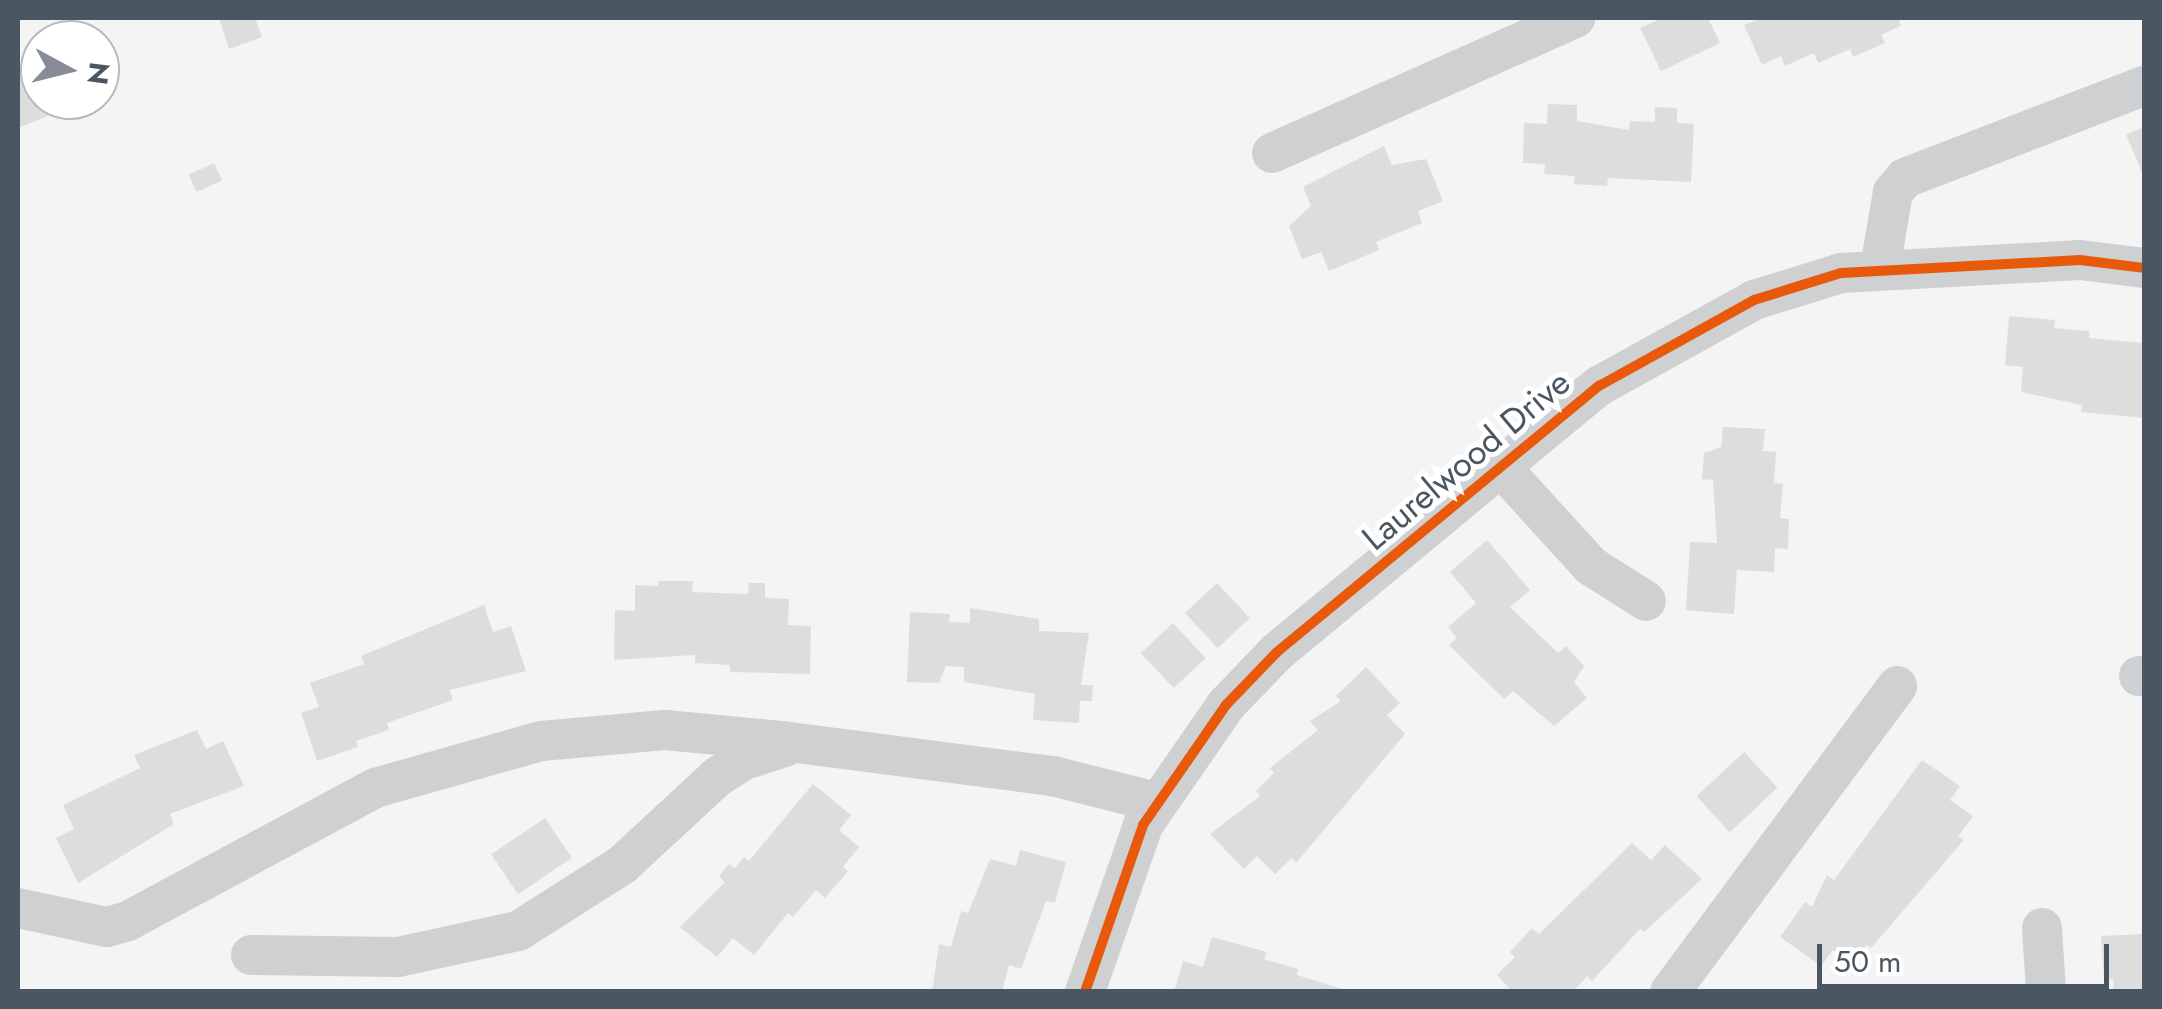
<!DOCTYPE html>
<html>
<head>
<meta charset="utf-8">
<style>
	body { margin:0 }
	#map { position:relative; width:2162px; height:1009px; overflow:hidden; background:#f4f4f4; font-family:Jost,sans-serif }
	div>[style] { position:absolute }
	.building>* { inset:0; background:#ddddde; transform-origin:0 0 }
	.minor>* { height:40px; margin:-20px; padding:0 20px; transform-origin:20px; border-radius:20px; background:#ced0d2 }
	.cycleway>* { height:10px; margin:-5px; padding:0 5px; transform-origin:5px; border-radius:5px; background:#e8590c }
	span { translate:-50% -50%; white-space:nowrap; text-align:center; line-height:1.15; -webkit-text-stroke:10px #fff; paint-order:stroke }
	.street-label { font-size:35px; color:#4a5661 }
	.frame { position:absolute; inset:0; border:20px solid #4a5661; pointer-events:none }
	.north { position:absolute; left:20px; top:20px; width:100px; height:100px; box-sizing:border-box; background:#fff; border:2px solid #b7bbc0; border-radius:50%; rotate:97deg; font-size:28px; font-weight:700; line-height:40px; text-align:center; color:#4a5661 }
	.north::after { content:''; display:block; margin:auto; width:35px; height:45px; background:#868d94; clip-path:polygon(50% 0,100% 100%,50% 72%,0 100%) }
	.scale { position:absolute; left:1817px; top:944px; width:292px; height:45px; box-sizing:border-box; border:5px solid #4a5661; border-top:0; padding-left:12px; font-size:30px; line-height:35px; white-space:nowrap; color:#4a5661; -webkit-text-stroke:8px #fff; paint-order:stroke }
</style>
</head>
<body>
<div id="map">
	<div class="building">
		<div style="clip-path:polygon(219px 18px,255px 18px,262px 37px,229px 49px)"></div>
		<div style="clip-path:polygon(1662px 18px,1708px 18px,1720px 43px,1661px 71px,1640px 28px)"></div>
		<div style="clip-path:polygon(1762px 18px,1898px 18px,1901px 26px,1881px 35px,1885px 43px,1853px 57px,1850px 49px,1818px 63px,1814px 53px,1785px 66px,1781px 56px,1762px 65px,1744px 25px)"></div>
		<div style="clip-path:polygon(40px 67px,40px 100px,87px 100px,18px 128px,18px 76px)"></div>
		<div style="clip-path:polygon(1548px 104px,1577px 105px,1577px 121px,1629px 130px,1630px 121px,1655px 122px,1655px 107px,1677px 108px,1677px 123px,1694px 124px,1691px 182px,1608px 178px,1607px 186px,1574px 184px,1575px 176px,1544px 174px,1545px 164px,1523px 163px,1524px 123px,1547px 124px)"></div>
		<div style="clip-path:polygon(2144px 127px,2144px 177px,2126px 135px)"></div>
		<div style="clip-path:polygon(1384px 146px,1392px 165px,1426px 159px,1443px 201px,1418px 211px,1422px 223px,1376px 242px,1379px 250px,1329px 271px,1321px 252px,1302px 259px,1289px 226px,1311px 206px,1303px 187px)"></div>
		<div style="left:214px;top:163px;width:19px;height:28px;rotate:65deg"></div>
		<div style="clip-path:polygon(2009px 316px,2055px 320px,2054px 328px,2089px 331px,2089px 338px,2144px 343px,2144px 418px,2081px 412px,2082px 405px,2021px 392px,2023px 367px,2005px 365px)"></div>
		<div style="clip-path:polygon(1723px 427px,1765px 429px,1763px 451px,1776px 452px,1774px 483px,1783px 484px,1780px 518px,1789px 519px,1788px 549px,1775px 548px,1774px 572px,1737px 570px,1734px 614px,1686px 610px,1690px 542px,1717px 543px,1713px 480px,1702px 479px,1704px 453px,1721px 447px)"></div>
		<div style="clip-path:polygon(1487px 540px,1530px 590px,1510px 607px,1558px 653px,1566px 646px,1584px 666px,1574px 682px,1587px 698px,1554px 726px,1513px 691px,1504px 699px,1449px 645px,1457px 638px,1448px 627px,1476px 603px,1450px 572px)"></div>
		<div style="clip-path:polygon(658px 581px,693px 581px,692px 592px,748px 594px,749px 583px,765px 583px,765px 598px,789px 599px,788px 625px,811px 626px,810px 674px,730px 672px,730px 665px,695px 663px,695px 655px,614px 660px,615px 610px,635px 611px,635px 585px,658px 586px)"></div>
		<div style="left:1217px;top:583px;width:48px;height:44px;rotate:47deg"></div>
		<div style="clip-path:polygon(484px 605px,493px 632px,511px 626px,526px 671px,450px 690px,453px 700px,387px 723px,389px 730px,356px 741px,358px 747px,317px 761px,301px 713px,319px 707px,310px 683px,364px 664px,361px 656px)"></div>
		<div style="clip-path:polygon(970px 608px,1039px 619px,1039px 631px,1089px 633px,1081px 685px,1093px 685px,1092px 701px,1080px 701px,1079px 723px,1033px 720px,1035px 694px,964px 682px,964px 667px,946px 666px,939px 683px,907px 682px,910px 612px,950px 614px,949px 622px,970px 623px)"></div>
		<div style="left:1173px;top:623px;width:48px;height:44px;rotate:47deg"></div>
		<div style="clip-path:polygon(1366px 667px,1400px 703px,1387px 715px,1405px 734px,1296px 863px,1292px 858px,1275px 874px,1257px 856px,1244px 869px,1210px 834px,1260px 796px,1256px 791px,1274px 773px,1270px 768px,1318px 730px,1310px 721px,1341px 701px,1336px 696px)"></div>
		<div style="clip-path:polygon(197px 730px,206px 749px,223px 741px,244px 786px,170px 814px,174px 824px,78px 883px,56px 838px,74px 829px,63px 805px,140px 768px,134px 755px)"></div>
		<div style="left:1744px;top:752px;width:49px;height:65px;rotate:47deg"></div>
		<div style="clip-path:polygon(1922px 760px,1960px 786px,1950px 800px,1973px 816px,1958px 837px,1964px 840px,1871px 948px,1866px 945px,1853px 964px,1833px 950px,1821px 966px,1780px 937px,1805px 902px,1812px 907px,1827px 875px,1834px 880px)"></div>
		<div style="clip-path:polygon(813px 784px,851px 815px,839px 830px,859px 847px,843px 867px,848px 871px,825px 898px,816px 890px,793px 917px,788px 913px,754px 955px,733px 938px,717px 957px,680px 927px,725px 882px,719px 876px,729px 864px,735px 868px,744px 857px,749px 861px)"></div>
		<div style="left:545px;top:818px;width:48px;height:65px;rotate:56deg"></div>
		<div style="clip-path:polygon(1632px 843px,1651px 860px,1665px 845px,1702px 879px,1644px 932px,1640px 929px,1592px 981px,1587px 976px,1573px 992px,1513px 992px,1497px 975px,1515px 957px,1510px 952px,1532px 928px,1539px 934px)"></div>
		<div style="clip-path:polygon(1020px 850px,1066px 862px,1055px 903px,1046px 901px,1021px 969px,1009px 965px,1002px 992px,932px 992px,939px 944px,951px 947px,961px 911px,968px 913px,990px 859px,1016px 866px)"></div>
		<div style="clip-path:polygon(2144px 934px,2144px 992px,2113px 992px,2113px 979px,2104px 980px,2101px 936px)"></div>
		<div style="clip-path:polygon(1212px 937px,1267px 952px,1264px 959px,1298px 969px,1297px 975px,1352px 992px,1174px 992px,1183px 961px,1203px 967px)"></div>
	</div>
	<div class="minor">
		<div style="left:1272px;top:153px;width:332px;rotate:-24deg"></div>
		<div style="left:1880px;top:268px;width:77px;rotate:-80.3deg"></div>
		<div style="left:1893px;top:192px;width:18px;rotate:-49deg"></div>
		<div style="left:1905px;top:178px;width:256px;rotate:-21.1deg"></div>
		<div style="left:1499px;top:465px;width:137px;rotate:47.7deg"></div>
		<div style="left:1591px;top:566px;width:65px;rotate:32.5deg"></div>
		<div style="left:2139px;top:676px;width:5px"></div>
		<div style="left:18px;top:908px;width:91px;rotate:12.1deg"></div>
		<div style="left:107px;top:927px;width:22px;rotate:-16deg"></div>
		<div style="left:128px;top:921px;width:281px;rotate:-28.3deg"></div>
		<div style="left:375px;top:788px;width:173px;rotate:-15.8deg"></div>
		<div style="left:541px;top:741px;width:124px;rotate:-5.1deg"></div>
		<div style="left:665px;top:730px;width:118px;rotate:5.4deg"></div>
		<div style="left:782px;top:741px;width:273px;rotate:7.4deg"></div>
		<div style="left:1053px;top:776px;width:106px;rotate:14.2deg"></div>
		<div style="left:2042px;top:928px;width:64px;rotate:86.4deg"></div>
		<div style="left:251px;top:955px;width:147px;rotate:0.8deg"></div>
		<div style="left:398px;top:957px;width:123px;rotate:-12.2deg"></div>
		<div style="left:518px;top:931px;width:123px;rotate:-32.4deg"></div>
		<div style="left:622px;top:865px;width:129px;rotate:-42.8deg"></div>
		<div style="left:717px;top:777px;width:32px;rotate:-32deg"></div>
		<div style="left:744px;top:760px;width:43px;rotate:-17.6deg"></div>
		<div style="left:1085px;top:992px;width:177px;rotate:-70.8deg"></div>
		<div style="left:1143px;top:825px;width:146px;rotate:-55.3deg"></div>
		<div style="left:1226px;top:705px;width:74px;rotate:-46.1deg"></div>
		<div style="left:1277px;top:652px;width:418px;rotate:-39.6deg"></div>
		<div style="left:1599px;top:386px;width:177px;rotate:-29deg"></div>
		<div style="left:1754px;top:300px;width:91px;rotate:-17.2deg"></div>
		<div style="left:1841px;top:273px;width:239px;rotate:-3.1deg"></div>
		<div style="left:2080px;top:260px;width:64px;rotate:7.1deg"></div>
		<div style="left:1670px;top:992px;width:381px;rotate:-53.4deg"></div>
	</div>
	<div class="cycleway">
		<div style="left:1085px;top:992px;width:177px;rotate:-70.8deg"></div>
		<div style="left:1143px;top:825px;width:146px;rotate:-55.3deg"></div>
		<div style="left:1226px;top:705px;width:74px;rotate:-46.1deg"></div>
		<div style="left:1277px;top:652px;width:418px;rotate:-39.6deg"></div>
		<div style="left:1599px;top:386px;width:177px;rotate:-29deg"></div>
		<div style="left:1754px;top:300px;width:91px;rotate:-17.2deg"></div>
		<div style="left:1841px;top:273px;width:239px;rotate:-3.1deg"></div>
		<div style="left:2080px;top:260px;width:64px;rotate:7.1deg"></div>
	</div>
	<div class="street-label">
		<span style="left:1466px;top:460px;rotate:-40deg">Laurelwood Drive</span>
	</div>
	<div class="frame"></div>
	<div class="north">N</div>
	<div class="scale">50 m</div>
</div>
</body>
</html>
